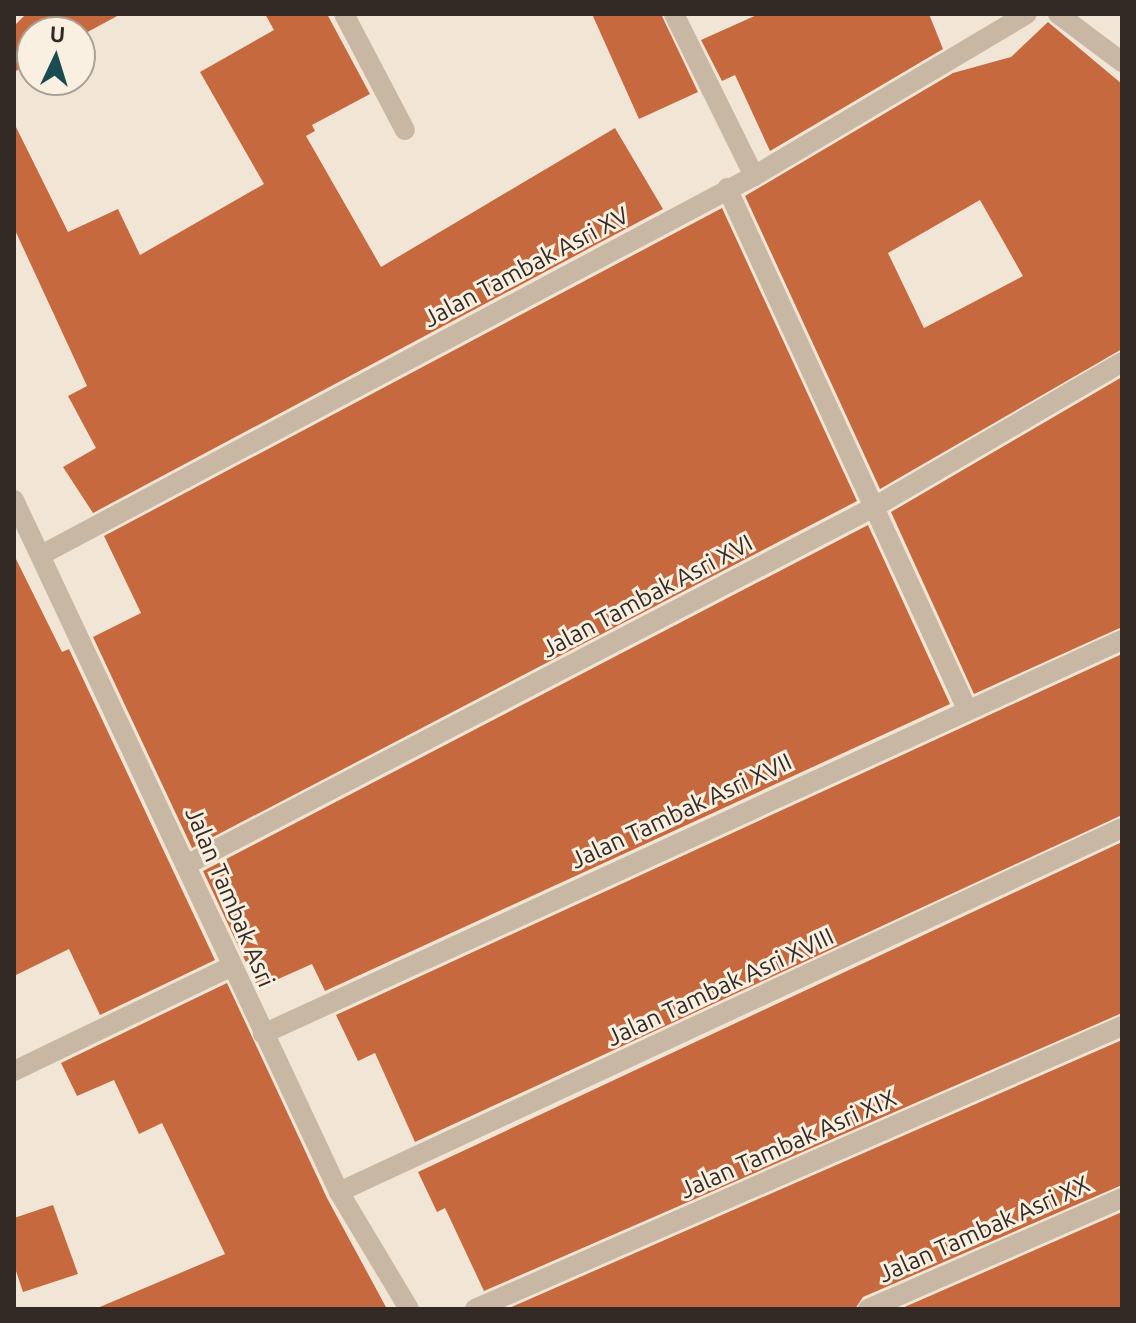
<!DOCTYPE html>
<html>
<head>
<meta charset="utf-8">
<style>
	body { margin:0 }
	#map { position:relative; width:1136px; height:1323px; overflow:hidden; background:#f1e6d6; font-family:Ubuntu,sans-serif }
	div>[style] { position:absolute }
	.building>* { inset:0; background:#c7693e }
	.minor>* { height:20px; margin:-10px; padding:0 10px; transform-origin:10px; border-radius:10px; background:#c8b7a3 }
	span { translate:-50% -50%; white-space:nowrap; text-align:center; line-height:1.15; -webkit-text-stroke:6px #f9f0e2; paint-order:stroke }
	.street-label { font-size:24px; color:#332a25 }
	.frame { position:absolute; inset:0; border:16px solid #332a25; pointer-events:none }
	.north { position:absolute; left:16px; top:16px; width:80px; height:80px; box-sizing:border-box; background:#f9f0e2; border:2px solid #aaa196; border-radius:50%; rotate:4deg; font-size:22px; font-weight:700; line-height:32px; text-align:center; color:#332a25 }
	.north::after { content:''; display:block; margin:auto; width:28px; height:36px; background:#1b4c54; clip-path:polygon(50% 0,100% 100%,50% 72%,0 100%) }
</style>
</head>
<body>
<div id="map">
	<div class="building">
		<div style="clip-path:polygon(26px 14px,121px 14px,80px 36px,32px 32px,32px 62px,14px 72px,14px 26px)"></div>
		<div style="clip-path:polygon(265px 14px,327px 14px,370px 94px,312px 125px,315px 131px,306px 136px,381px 267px,615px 128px,663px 209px,93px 513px,63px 467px,96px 448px,68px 396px,87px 386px,14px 228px,14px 123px,68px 232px,118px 209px,140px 255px,264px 184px,200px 72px,274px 30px)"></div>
		<div style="clip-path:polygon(592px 14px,661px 14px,698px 92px,639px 119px)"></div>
		<div style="clip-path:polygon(759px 14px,929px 14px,943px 49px,770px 151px,735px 75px,722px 81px,701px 40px)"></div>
		<div style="clip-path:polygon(evenodd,1048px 22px,1122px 84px,1122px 349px,880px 489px,745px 196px,953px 73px,1011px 57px,1048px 22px,980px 200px,1023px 276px,924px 328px,888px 253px,980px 200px)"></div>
		<div style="clip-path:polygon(722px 208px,857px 501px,192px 848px,93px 637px,141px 613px,104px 536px)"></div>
		<div style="clip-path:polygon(1122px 377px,1122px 627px,974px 694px,891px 512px)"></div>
		<div style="clip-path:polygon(868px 525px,950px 704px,325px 991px,312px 964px,258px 988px,203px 871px)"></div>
		<div style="clip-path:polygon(14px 555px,62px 652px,69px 649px,215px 960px,100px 1015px,69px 949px,14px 976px)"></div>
		<div style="clip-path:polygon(1122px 654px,1122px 815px,415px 1142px,375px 1053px,358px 1061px,336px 1015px)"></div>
		<div style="clip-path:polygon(1122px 842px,1122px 1013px,484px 1291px,445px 1208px,437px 1212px,418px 1172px)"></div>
		<div style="clip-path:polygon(227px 983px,327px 1198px,387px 1309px,95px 1309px,225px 1254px,162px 1123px,139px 1134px,114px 1080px,77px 1096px,61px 1063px)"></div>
		<div style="clip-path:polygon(1122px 1040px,1122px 1185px,863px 1297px,855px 1309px,507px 1309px)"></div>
		<div style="clip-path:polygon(53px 1205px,78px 1274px,23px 1292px,14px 1265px,14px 1218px)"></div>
		<div style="clip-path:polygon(1122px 1212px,1122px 1309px,900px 1309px)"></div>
	</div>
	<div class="minor">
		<div style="left:344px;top:14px;width:131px;rotate:62.3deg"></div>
		<div style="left:674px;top:14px;width:181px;rotate:63.7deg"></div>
		<div style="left:1058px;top:14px;width:80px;rotate:36.9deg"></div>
		<div style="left:727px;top:188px;width:571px;rotate:65.27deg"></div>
		<div style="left:14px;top:500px;width:765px;rotate:64.84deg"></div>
		<div style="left:339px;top:1192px;width:136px;rotate:59.1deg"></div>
		<div style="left:43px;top:554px;width:805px;rotate:-28deg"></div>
		<div style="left:754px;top:176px;width:317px;rotate:-30.7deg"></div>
		<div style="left:190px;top:863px;width:773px;rotate:-27.49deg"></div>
		<div style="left:876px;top:506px;width:285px;rotate:-30.3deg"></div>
		<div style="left:263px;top:1034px;width:945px;rotate:-24.64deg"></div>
		<div style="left:14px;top:1071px;width:240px;rotate:-25.7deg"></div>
		<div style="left:339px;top:1192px;width:863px;rotate:-24.93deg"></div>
		<div style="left:475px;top:1309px;width:706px;rotate:-23.62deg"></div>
		<div style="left:868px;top:1309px;width:277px;rotate:-23.6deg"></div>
	</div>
	<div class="street-label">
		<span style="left:526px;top:267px;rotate:-28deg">Jalan Tambak Asri XV</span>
		<span style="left:647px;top:596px;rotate:-28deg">Jalan Tambak Asri XVI</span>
		<span style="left:681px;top:811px;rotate:-25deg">Jalan Tambak Asri XVII</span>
		<span style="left:230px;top:897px;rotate:67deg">Jalan Tambak Asri</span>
		<span style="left:720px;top:987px;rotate:-25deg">Jalan Tambak Asri XVIII</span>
		<span style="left:788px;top:1144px;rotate:-24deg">Jalan Tambak Asri XIX</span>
		<span style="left:984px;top:1229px;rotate:-24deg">Jalan Tambak Asri XX</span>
	</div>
	<div class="frame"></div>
	<div class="north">U</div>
</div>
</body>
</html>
